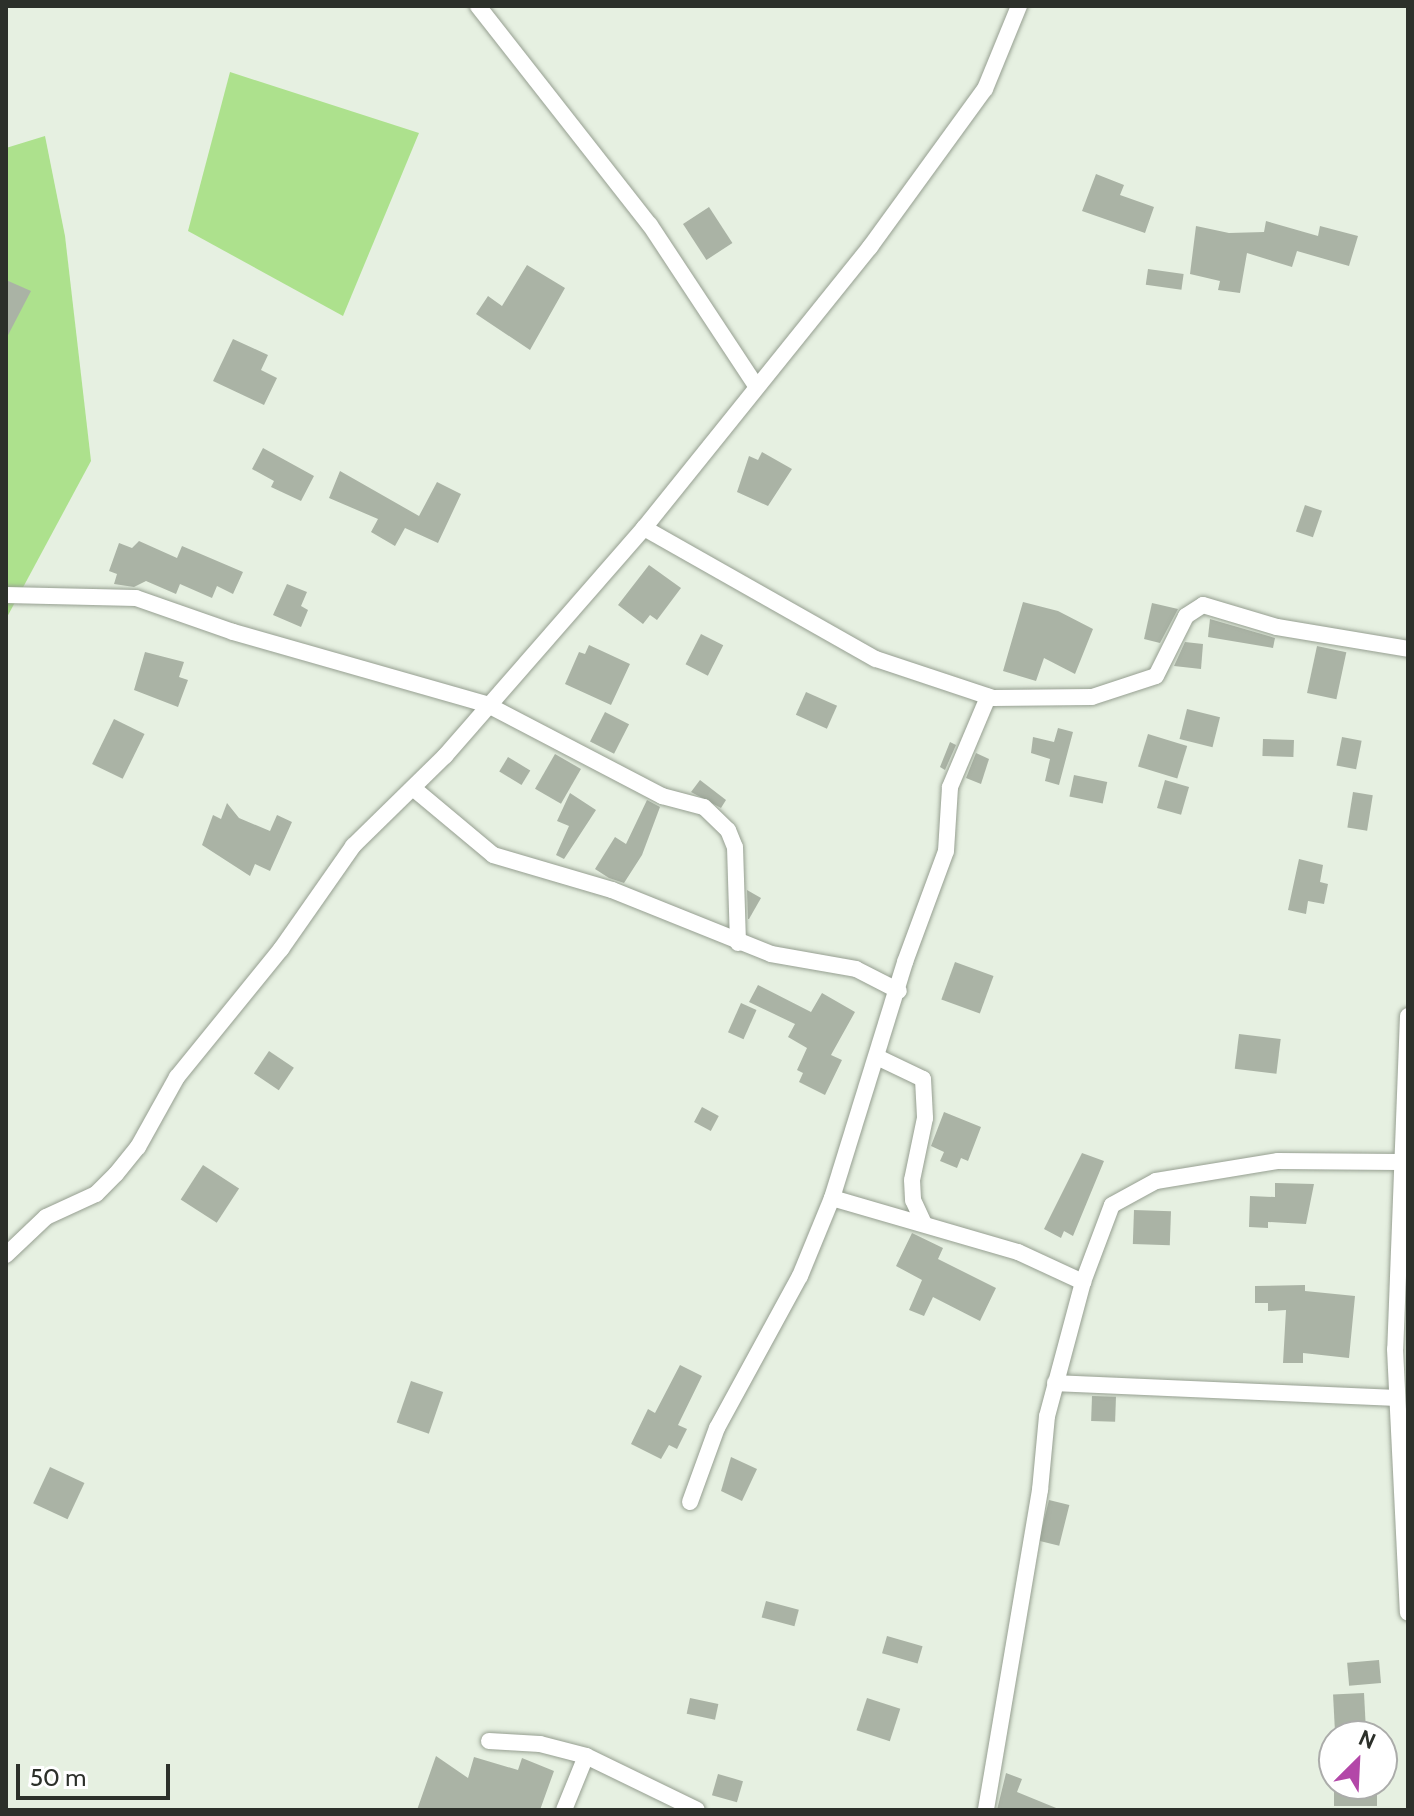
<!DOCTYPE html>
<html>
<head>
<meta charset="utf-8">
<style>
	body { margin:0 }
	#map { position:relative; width:1414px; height:1816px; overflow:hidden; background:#e6f0e1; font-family:Cabin,sans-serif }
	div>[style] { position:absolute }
	.green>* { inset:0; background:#ade18d }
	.building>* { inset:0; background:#aab3a5; transform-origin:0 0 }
	.roads { filter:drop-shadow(0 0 2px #969f91) drop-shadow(0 0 2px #969f91) }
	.minor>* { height:16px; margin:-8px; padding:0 8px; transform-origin:8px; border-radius:8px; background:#fff }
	span { translate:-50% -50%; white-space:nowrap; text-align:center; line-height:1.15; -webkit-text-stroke:6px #fff; paint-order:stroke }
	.frame { position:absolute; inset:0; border:8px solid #2c302a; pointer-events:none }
	.north { position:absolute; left:1318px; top:1720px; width:80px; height:80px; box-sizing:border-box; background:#fff; border:2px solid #abacaa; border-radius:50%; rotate:24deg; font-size:22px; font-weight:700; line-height:32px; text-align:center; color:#2c302a }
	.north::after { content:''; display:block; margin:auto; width:28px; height:36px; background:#b347a8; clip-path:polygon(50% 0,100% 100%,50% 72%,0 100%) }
	.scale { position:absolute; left:16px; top:1764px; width:154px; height:36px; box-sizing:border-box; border:4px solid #2c302a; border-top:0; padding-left:10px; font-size:24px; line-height:28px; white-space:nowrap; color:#2c302a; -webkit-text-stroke:6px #fff; paint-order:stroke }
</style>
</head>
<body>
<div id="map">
	<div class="green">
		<div style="clip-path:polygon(230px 72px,419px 133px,343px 316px,188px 231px)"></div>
		<div style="clip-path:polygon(45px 136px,65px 236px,91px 461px,6px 619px,6px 148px)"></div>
	</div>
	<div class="building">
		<div style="clip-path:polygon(1096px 174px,1124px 185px,1120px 195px,1154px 207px,1145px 233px,1082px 211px)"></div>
		<div style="left:709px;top:207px;width:43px;height:31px;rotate:57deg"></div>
		<div style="clip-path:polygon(1266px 221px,1318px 236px,1320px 226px,1358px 236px,1349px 266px,1297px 251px,1292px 267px,1247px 253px,1240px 293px,1218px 290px,1220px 281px,1190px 274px,1196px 226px,1229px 233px,1264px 232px)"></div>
		<div style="clip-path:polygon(527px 265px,565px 288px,530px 350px,476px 314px,488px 296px,502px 306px)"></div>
		<div style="left:1148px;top:269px;width:36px;height:16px;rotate:8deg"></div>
		<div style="clip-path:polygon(6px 280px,31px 291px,6px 339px)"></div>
		<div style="clip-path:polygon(233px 339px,268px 355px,261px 370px,277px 378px,264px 405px,213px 381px)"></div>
		<div style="clip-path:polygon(263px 448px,314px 476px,301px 501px,271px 487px,274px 481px,252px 469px)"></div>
		<div style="clip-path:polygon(762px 452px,792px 469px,768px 506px,737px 492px,749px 456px,758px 460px)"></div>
		<div style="clip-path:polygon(340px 471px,419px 516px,437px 482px,461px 494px,438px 543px,405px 528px,395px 546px,371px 532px,378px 519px,329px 498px)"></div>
		<div style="left:1305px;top:505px;width:18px;height:28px;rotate:19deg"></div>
		<div style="clip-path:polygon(139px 541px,177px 558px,182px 546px,243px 572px,233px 594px,217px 586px,212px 598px,180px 584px,176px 594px,146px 581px,134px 587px,114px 584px,117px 574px,109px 571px,119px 543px,132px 548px)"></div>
		<div style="clip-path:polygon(649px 565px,681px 588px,657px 620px,650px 615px,643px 624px,618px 605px)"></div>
		<div style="clip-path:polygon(287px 584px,307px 592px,301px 606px,308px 610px,301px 627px,273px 615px)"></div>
		<div style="clip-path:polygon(1023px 602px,1058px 611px,1093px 629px,1075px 674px,1044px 658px,1036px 681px,1003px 671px)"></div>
		<div style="clip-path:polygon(1152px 603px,1178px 609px,1160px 643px,1144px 639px)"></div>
		<div style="clip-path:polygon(1210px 619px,1275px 638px,1273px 648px,1208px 637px)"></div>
		<div style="left:701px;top:634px;width:25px;height:34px;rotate:27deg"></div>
		<div style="clip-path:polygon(1185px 642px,1203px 644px,1201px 669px,1174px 666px)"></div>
		<div style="clip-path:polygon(589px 645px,630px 664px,611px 705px,565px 684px,579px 652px,585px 654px)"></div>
		<div style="left:1317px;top:646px;width:30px;height:48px;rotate:12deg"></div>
		<div style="clip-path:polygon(145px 652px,184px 662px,179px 677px,188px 680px,178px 707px,134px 690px)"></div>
		<div style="left:806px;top:692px;width:34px;height:25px;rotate:24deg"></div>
		<div style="left:1187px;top:709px;width:34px;height:31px;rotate:14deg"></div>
		<div style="left:605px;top:712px;width:27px;height:33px;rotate:27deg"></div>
		<div style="left:114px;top:719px;width:34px;height:50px;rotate:26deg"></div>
		<div style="clip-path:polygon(1058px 728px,1073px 732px,1059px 785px,1045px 781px,1050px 759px,1031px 753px,1033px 737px,1054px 742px)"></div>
		<div style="left:1148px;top:734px;width:41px;height:34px;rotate:17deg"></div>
		<div style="left:1342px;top:737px;width:20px;height:29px;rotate:11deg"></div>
		<div style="left:1263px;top:739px;width:31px;height:17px;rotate:2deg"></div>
		<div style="clip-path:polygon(950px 742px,956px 745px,945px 770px,940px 767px)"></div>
		<div style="clip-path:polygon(976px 753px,989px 759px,981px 784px,966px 778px)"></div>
		<div style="left:555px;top:754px;width:30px;height:40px;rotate:30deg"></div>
		<div style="left:508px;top:757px;width:26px;height:17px;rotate:31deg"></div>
		<div style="left:1074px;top:775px;width:34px;height:22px;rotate:12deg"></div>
		<div style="clip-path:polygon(700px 780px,726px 800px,721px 808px,691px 792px)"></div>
		<div style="left:1165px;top:780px;width:25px;height:29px;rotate:16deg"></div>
		<div style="left:1353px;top:792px;width:20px;height:36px;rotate:9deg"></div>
		<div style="clip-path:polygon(570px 793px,596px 810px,564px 859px,556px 855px,569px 826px,557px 821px)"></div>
		<div style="clip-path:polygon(647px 800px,660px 807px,642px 855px,624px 883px,609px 878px,595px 869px,615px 837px,626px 844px)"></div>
		<div style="clip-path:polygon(227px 803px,239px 818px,270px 831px,277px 815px,292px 822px,270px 871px,255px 864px,250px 876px,202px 845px,213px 815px,221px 819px)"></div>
		<div style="clip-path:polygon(1299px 859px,1323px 865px,1320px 882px,1328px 884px,1324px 904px,1308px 901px,1306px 914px,1288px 910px)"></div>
		<div style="clip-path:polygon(747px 890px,761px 898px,749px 919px,748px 919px)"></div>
		<div style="left:955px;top:962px;width:41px;height:40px;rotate:20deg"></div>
		<div style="clip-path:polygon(758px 985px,811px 1012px,822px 993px,855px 1012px,831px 1055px,842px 1060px,825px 1095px,799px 1082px,803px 1073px,797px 1070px,807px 1048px,788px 1037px,795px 1024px,749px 1002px)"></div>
		<div style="left:741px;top:1003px;width:17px;height:32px;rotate:24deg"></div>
		<div style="left:1239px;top:1034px;width:42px;height:35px;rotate:7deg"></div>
		<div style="left:269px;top:1051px;width:30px;height:27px;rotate:34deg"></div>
		<div style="left:702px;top:1107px;width:19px;height:17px;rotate:28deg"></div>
		<div style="clip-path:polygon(944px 1112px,981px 1127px,968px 1161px,961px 1158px,957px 1168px,940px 1161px,944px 1152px,931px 1146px)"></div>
		<div style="clip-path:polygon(1082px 1153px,1104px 1161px,1073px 1236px,1064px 1231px,1061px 1238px,1044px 1229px)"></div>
		<div style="left:203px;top:1165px;width:43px;height:41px;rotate:33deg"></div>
		<div style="clip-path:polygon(1275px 1183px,1314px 1184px,1306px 1224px,1268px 1222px,1268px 1228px,1249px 1227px,1250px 1196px,1275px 1197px)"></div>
		<div style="left:1134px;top:1210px;width:37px;height:34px;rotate:2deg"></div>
		<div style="clip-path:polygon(912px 1233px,943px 1248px,938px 1259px,996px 1288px,980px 1321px,933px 1297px,924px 1316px,909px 1310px,922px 1280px,896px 1266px)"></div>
		<div style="clip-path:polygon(1305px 1285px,1305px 1291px,1355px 1296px,1349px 1358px,1303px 1353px,1303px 1363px,1283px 1363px,1286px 1310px,1268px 1311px,1268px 1303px,1255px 1303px,1255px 1286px)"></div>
		<div style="clip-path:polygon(680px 1365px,702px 1376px,678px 1425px,687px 1429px,677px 1449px,669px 1445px,661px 1459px,631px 1444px,648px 1409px,655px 1413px)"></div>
		<div style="left:411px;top:1381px;width:34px;height:44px;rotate:19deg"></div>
		<div style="left:1092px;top:1396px;width:24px;height:25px;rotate:2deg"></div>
		<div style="clip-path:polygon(731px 1457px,757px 1469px,742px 1501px,721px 1491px)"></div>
		<div style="left:50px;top:1467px;width:38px;height:40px;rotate:25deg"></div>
		<div style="left:1049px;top:1500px;width:21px;height:42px;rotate:14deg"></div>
		<div style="left:766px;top:1601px;width:34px;height:17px;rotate:15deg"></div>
		<div style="left:887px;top:1636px;width:37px;height:18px;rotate:16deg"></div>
		<div style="left:1379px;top:1660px;width:23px;height:32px;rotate:85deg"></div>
		<div style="left:1364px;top:1693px;width:35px;height:31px;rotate:87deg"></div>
		<div style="left:690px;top:1698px;width:29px;height:16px;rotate:12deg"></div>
		<div style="left:867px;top:1698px;width:35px;height:34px;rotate:18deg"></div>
		<div style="clip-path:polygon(436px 1756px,468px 1778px,474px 1757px,518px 1770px,522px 1758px,554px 1771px,540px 1810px,417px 1810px)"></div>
		<div style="clip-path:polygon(1006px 1773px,1022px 1779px,1017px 1792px,1061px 1810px,997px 1810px)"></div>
		<div style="left:718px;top:1774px;width:26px;height:22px;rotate:16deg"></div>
		<div style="left:1334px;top:1784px;width:43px;height:22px"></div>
	</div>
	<div class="roads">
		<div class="minor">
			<div style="left:478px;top:6px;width:278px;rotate:51.9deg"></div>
			<div style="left:650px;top:225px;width:193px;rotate:56.6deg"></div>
			<div style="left:644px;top:528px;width:266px;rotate:29.5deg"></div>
			<div style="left:876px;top:659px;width:123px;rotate:18.4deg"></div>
			<div style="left:993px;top:698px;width:99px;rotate:-0.6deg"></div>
			<div style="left:1092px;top:697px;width:67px;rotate:-18.2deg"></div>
			<div style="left:1156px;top:676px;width:67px;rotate:-63.4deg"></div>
			<div style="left:1186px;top:616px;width:20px;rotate:-33deg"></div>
			<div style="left:1203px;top:605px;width:77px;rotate:16.6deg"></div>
			<div style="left:1277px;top:627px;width:133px;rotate:9.5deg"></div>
			<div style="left:6px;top:595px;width:130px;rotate:1.3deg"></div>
			<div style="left:136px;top:598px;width:103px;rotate:19.3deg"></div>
			<div style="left:233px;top:632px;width:263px;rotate:15.9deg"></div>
			<div style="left:486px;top:704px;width:199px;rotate:27.6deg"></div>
			<div style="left:662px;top:796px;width:43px;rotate:14.7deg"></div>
			<div style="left:704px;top:807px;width:33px;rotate:44deg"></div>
			<div style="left:728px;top:830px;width:18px;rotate:68deg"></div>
			<div style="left:735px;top:847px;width:96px;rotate:88.2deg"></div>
			<div style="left:413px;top:788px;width:104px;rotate:39.9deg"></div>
			<div style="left:493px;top:855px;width:124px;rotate:16.4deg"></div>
			<div style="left:612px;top:890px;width:171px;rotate:21.9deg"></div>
			<div style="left:771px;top:954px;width:86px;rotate:10deg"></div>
			<div style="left:856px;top:969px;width:48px;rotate:27.1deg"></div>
			<div style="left:1408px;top:1016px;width:333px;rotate:92.2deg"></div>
			<div style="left:1395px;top:1349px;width:264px;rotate:87.2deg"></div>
			<div style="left:877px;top:1057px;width:51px;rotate:25.6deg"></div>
			<div style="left:923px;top:1079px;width:39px;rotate:87deg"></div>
			<div style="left:925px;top:1118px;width:63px;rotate:101.8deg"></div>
			<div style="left:912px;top:1180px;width:20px;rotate:87deg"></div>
			<div style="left:913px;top:1200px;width:26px;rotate:65deg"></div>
			<div style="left:832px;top:1198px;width:194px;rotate:16.2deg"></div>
			<div style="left:1018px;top:1252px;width:72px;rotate:24.8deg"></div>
			<div style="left:1083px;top:1282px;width:139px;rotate:105deg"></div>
			<div style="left:1047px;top:1416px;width:74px;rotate:95.4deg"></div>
			<div style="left:1040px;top:1490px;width:325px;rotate:99.6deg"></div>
			<div style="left:6px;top:1255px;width:55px;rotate:-43.5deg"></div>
			<div style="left:46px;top:1217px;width:55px;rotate:-24.7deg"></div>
			<div style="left:96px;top:1194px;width:28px;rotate:-45deg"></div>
			<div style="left:116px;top:1174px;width:35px;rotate:-51deg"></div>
			<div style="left:138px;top:1147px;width:80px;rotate:-60.9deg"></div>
			<div style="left:177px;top:1077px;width:165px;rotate:-50.9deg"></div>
			<div style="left:281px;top:949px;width:126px;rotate:-55deg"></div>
			<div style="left:353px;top:846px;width:129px;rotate:-44.4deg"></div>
			<div style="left:445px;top:756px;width:303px;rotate:-48.9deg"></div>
			<div style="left:644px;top:528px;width:361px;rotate:-51.2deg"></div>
			<div style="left:870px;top:247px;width:195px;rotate:-54deg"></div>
			<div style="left:985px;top:89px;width:90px;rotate:-67.7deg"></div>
			<div style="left:1083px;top:1282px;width:82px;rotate:-69.4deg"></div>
			<div style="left:1112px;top:1205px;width:50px;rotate:-28.6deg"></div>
			<div style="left:1156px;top:1181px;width:124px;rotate:-9.3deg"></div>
			<div style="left:1278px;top:1161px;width:120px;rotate:0.5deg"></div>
			<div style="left:1055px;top:1383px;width:340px;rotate:2.5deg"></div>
			<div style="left:690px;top:1502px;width:79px;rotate:-70deg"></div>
			<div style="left:717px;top:1428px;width:173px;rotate:-61.4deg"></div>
			<div style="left:800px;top:1276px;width:84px;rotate:-67.7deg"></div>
			<div style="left:832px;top:1198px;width:247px;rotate:-72.8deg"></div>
			<div style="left:905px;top:962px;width:118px;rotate:-69.7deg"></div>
			<div style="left:946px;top:851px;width:64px;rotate:-86.4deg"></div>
			<div style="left:950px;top:787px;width:98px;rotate:-67.1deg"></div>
			<div style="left:489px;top:1741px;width:51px;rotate:3.4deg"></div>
			<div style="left:540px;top:1744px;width:48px;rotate:14.6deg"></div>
			<div style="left:586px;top:1756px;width:123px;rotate:25.9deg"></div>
			<div style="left:564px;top:1810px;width:58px;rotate:-67.8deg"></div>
		</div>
	</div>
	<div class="frame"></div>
	<div class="north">N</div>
	<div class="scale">50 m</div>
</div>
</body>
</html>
